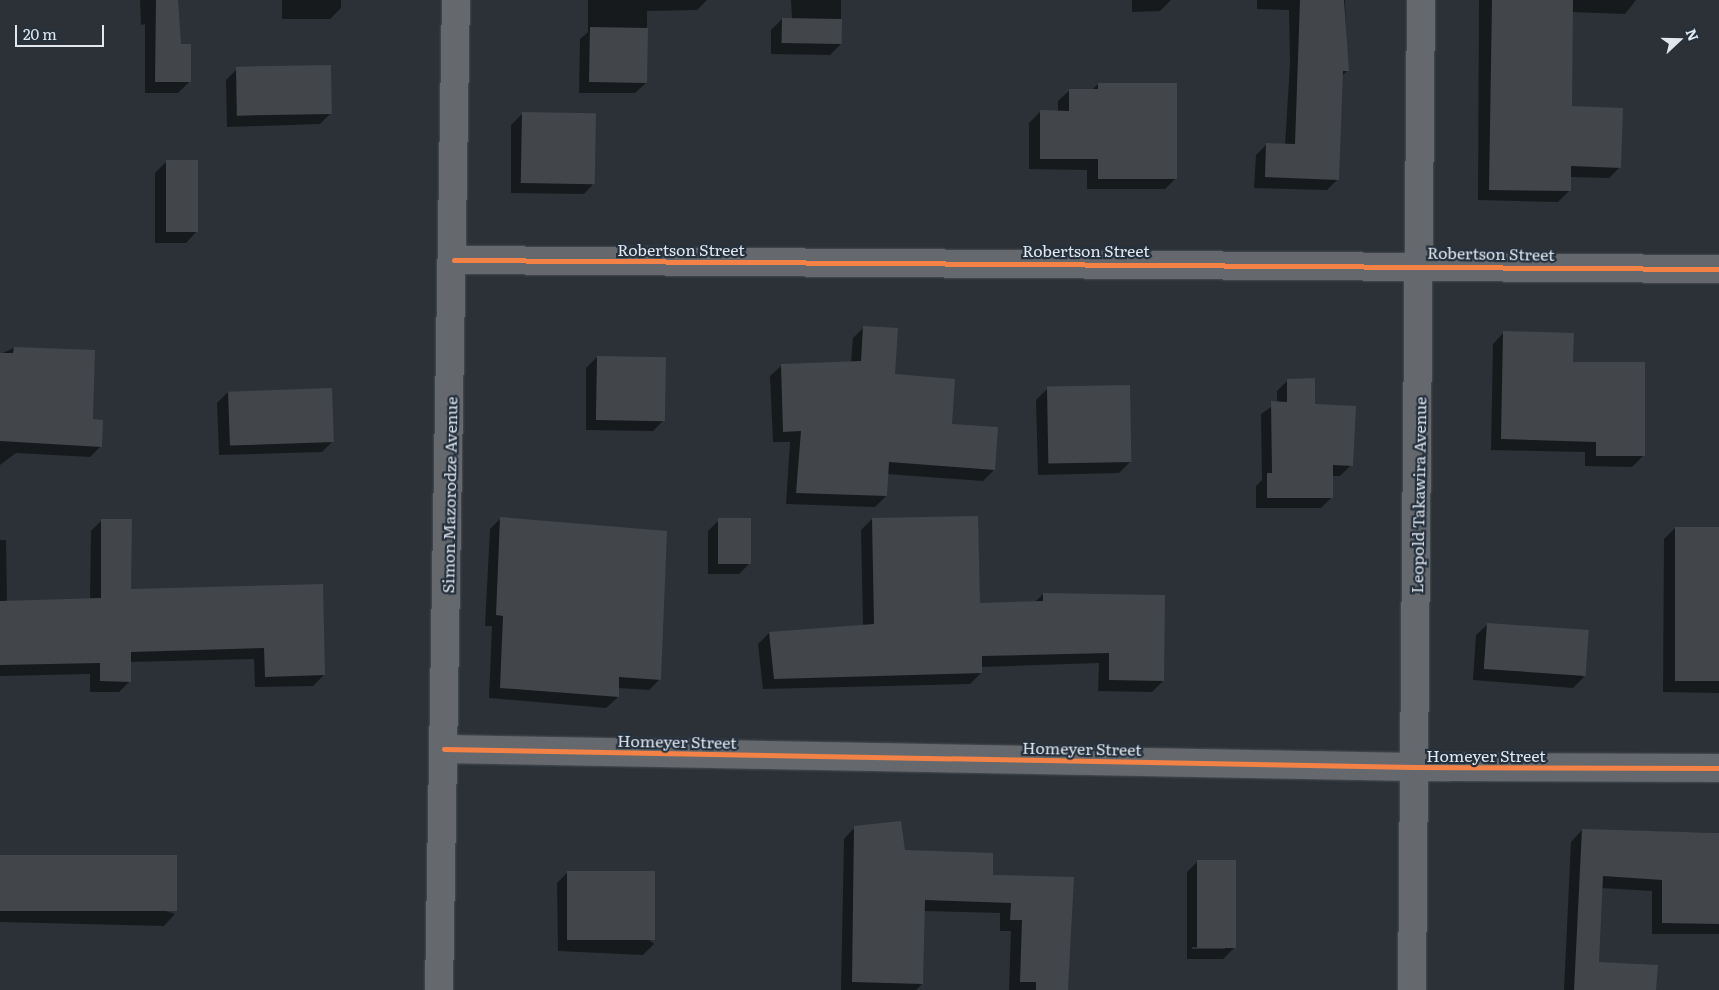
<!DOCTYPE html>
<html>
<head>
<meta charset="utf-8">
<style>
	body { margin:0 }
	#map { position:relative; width:1719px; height:990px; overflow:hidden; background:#2b3137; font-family:Literata,serif }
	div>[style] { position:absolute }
	.shadow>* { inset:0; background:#0007 }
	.building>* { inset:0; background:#42464b; transform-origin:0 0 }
	.roads { filter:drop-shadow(0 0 1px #494e54) drop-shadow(0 0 1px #494e54) }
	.street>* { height:28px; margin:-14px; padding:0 14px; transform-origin:14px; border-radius:14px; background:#65696e }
	.cycleway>* { height:5px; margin:-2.5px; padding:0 2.5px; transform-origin:2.5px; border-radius:2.5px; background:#f48246 }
	span { translate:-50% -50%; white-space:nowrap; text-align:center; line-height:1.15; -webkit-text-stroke:4.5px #25303d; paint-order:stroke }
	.street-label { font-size:16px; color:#e0e7ef }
	.north { position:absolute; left:1654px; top:15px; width:50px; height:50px; -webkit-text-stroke:4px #25303d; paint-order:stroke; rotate:69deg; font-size:14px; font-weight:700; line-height:20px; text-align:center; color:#e0e7ef }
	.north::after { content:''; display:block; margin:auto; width:18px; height:22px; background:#e0e7ef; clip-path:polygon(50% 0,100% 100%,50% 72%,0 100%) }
	.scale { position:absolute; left:15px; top:25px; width:89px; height:22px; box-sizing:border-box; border:2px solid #e0e7ef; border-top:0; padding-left:6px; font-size:15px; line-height:18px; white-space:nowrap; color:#e0e7ef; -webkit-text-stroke:4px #25303d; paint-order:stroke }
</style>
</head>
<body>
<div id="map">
	<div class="shadow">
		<div style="clip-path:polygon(140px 0,177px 0,180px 45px,189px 82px,178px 93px,145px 93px,145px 24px,141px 25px)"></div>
		<div style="clip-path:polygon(282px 0,341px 0,341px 8px,330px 19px,282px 19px)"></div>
		<div style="clip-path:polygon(588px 0,707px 0,697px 10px,647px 11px,647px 82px,635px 93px,579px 93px,580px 39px,588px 32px)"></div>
		<div style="clip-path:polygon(791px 0,841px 0,841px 44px,830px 55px,771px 54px,771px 30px,782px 19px,792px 19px)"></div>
		<div style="clip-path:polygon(1132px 0,1171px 0,1160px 11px,1132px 12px)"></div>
		<div style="clip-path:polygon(1257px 0,1345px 0,1347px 71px,1342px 76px,1338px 179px,1327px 190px,1254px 188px,1256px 155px,1267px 144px,1285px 145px,1290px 64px,1289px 10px,1257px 9px)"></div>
		<div style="clip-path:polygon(1479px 0,1636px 0,1625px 14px,1572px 12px,1571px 108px,1620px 167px,1609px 178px,1570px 177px,1569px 191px,1558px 202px,1478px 200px)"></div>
		<div style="clip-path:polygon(237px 69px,331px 113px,320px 124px,227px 127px,226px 80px)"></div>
		<div style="clip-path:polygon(1098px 84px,1176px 178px,1165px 189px,1087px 189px,1087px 170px,1029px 169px,1029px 123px,1040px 112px,1058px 112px,1058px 101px,1070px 90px,1092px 90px)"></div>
		<div style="clip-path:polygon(522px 114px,595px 182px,584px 194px,511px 193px,511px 125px)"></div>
		<div style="clip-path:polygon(166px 162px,197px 231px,186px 243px,155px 243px,155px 173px)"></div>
		<div style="clip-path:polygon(864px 327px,893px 376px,994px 470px,983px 481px,887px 474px,886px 496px,875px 507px,786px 504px,790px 442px,773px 442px,770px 376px,782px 365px,851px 363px,853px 338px)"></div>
		<div style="clip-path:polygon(1504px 332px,1572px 363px,1644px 455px,1632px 467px,1585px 466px,1585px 452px,1491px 450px,1493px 344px)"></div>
		<div style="clip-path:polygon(14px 348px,92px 420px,101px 446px,90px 457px,16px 453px,0 465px,0 354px)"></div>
		<div style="clip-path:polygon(597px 357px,664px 420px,653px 431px,586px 430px,586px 368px)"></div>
		<div style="clip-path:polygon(1288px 380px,1314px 405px,1351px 465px,1340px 476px,1332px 476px,1332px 497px,1321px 508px,1256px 508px,1256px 486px,1262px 480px,1261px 414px,1277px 403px,1277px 391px)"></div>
		<div style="clip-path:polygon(1047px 389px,1130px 462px,1119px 473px,1038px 475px,1036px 400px)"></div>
		<div style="clip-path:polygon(228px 392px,333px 441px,322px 452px,219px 455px,217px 403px)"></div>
		<div style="clip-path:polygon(501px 518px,660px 679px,649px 690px,618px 688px,618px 697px,606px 708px,489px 698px,492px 626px,485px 626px,490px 529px)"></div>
		<div style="clip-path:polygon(872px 519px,979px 604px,1035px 602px,1043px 594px,1163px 681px,1152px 692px,1098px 691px,1099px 663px,981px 667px,981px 673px,970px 684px,763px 689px,758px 644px,769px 633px,863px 626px,861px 530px)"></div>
		<div style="clip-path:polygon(102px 520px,130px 590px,322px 585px,324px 675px,313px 686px,255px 687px,254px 659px,130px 662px,130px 681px,119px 692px,90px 692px,90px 674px,0 676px,0 540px,6px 540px,7px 602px,90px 600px,91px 531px)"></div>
		<div style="clip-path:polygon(719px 520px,750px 563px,739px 574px,708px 574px,708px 531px)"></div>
		<div style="clip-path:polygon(1675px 528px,1719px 529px,1719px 693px,1663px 692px,1664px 539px)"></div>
		<div style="clip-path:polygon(1488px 624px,1584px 677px,1573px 688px,1473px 680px,1476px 635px)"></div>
		<div style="clip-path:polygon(855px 827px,904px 851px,991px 876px,1073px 878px,1067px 990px,1009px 990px,1011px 931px,1000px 931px,1000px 913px,924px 911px,922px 984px,916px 990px,841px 990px,844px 839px)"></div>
		<div style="clip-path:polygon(1582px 830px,1719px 833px,1719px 934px,1652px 934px,1652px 891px,1601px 888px,1598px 963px,1655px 990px,1564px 990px,1571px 842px)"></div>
		<div style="clip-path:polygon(0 856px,175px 914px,164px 926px,0 922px)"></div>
		<div style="clip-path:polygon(evenodd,1198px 861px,1235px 947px,1223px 959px,1187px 959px,1187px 872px,1198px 861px,1192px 947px,1225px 947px,1225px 949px,1192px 949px,1192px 947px)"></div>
		<div style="clip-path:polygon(568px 872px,654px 944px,643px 955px,558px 951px,557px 883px)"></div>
	</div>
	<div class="building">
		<div style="clip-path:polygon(156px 0,178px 0,181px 44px,191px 44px,191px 82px,155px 82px)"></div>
		<div style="clip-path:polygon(1300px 0,1344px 0,1349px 71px,1343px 71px,1339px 180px,1265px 177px,1266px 143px,1295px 144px)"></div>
		<div style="clip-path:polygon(1492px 0,1573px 0,1572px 106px,1623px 108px,1621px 168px,1571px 166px,1571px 191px,1489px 190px)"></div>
		<div style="left:782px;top:18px;width:60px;height:25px;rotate:1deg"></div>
		<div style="left:590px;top:27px;width:58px;height:55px;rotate:1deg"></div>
		<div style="left:331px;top:65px;width:49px;height:95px;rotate:89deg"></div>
		<div style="clip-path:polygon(1098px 83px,1177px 83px,1177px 179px,1098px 179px,1098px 159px,1040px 159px,1040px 110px,1069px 111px,1069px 89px,1098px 89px)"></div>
		<div style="left:522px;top:112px;width:74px;height:71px;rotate:1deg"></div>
		<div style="left:166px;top:160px;width:32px;height:72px"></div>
		<div style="clip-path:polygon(863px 326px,898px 328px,895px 374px,955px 379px,952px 424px,998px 427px,995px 470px,889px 462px,887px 496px,796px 493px,801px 431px,783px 432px,781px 364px,861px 361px)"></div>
		<div style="clip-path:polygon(1503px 331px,1574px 333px,1573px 362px,1645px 362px,1645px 456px,1596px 456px,1596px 442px,1501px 439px)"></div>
		<div style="clip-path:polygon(14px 347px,95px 350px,93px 419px,103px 420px,102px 447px,0 441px,0 353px,13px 353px)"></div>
		<div style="left:597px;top:356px;width:69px;height:64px;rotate:1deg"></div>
		<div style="clip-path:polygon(1315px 378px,1315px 404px,1356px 406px,1353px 466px,1333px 465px,1333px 498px,1267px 498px,1267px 473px,1272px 473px,1271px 401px,1287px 402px,1287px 379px)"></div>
		<div style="left:1130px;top:385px;width:77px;height:83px;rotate:89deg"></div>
		<div style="left:332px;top:388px;width:54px;height:104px;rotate:88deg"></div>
		<div style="clip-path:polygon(978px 516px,980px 603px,1043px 601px,1043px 593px,1165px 595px,1164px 681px,1109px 680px,1109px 653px,982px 656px,982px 673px,774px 679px,769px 632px,874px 624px,872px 518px)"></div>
		<div style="clip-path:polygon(500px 517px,667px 531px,661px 680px,619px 677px,619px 697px,500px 688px,503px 616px,496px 615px)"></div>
		<div style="left:718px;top:518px;width:33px;height:46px"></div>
		<div style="clip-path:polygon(101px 519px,132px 519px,131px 589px,323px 584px,325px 675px,265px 677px,264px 648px,131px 652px,131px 682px,100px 681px,100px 663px,0 665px,0 601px,101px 598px)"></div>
		<div style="left:1675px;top:527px;width:44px;height:154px"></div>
		<div style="left:1487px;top:623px;width:102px;height:46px;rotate:4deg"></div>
		<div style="clip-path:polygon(901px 821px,905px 850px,993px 853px,993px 875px,1074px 877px,1068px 990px,1036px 990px,1036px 982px,1020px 982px,1022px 920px,1010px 920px,1011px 903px,925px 900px,923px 984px,852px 982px,854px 826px)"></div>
		<div style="clip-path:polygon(1582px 829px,1719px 833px,1719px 924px,1662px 923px,1662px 880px,1603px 876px,1599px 962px,1658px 965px,1656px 990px,1574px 990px)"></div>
		<div style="left:0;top:855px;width:177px;height:56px"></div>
		<div style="left:1197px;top:860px;width:39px;height:88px"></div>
		<div style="left:567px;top:871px;width:88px;height:69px"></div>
	</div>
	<div class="roads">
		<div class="street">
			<div style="left:454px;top:260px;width:1265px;rotate:0.41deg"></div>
			<div style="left:444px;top:749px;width:970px;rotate:1.06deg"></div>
			<div style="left:1414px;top:767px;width:305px;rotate:0.2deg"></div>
			<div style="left:439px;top:990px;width:990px;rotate:-89.02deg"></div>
			<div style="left:1412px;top:990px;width:990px;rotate:-89.48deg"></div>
		</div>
	</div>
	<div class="cycleway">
		<div style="left:454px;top:260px;width:1265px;rotate:0.41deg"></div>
		<div style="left:444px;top:749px;width:970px;rotate:1.06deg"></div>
		<div style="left:1414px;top:767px;width:305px;rotate:0.2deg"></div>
	</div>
	<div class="street-label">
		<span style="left:681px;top:249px">Robertson Street</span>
		<span style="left:1086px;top:250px">Robertson Street</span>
		<span style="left:1491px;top:253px;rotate:1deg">Robertson Street</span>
		<span style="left:449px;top:495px;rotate:-89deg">Simon Mazorodze Avenue</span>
		<span style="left:1418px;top:495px;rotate:-89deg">Leopold Takawira Avenue</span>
		<span style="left:677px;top:741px;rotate:1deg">Homeyer Street</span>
		<span style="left:1082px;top:748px;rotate:1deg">Homeyer Street</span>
		<span style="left:1486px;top:755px">Homeyer Street</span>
	</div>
	<div class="north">N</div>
	<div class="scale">20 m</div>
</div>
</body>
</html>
